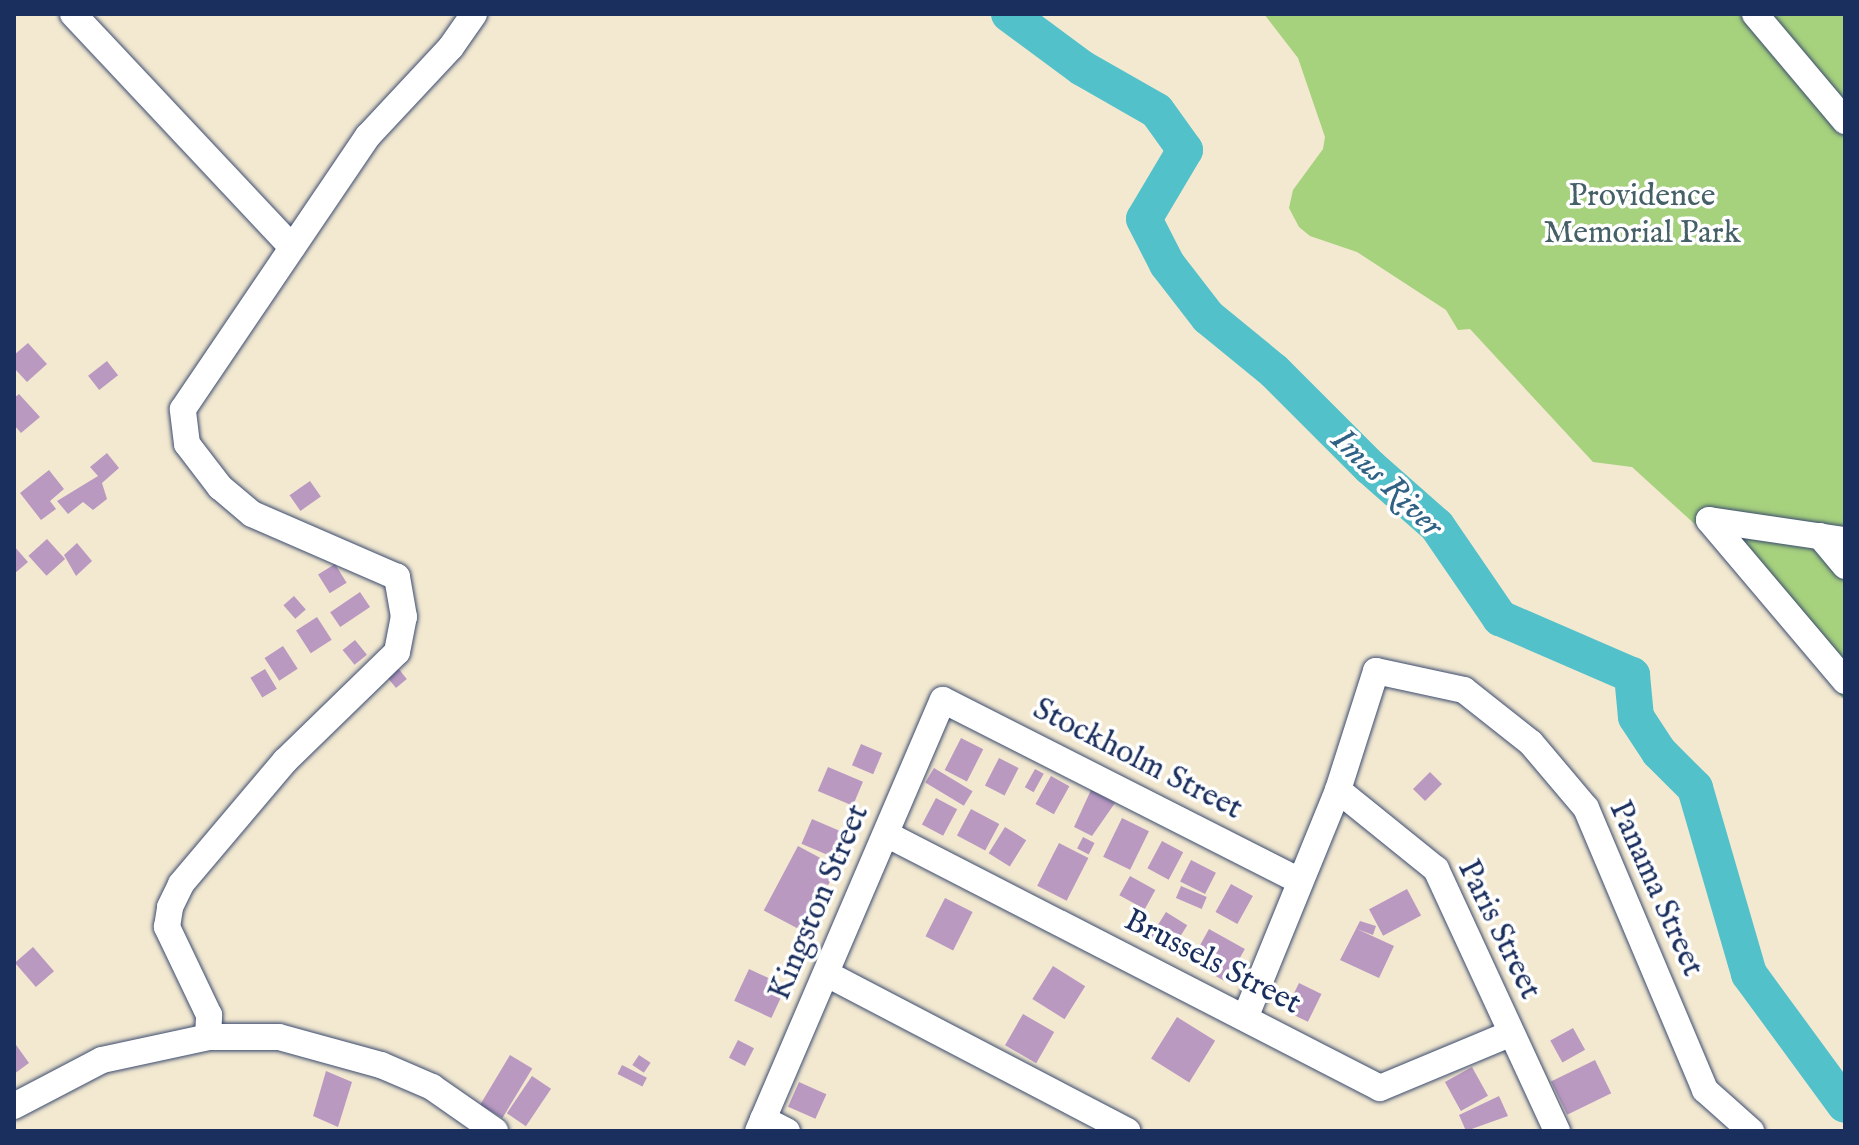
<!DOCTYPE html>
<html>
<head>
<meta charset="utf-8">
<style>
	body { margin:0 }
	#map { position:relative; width:1859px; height:1145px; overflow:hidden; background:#f3e9d1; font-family:"IM FELL English",serif }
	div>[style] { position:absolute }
	.green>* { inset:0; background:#a6d17d }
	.river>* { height:36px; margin:-18px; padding:0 18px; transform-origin:18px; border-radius:18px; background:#53c1ca }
	.building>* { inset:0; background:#ba99c1; transform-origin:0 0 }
	.roads { filter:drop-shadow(0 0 2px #3b4b6f) drop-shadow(0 0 2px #3b4b6f) }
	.minor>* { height:26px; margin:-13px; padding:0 13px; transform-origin:13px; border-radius:13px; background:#fff }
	span { translate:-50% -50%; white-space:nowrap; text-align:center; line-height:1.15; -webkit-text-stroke:7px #fff; paint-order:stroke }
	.park-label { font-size:32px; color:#456067 }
	.street-label { font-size:32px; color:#1b2f5e }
	.water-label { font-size:34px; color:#2f6284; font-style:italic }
	.frame { position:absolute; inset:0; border:16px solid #1b2f5e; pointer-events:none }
</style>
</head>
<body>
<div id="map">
	<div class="green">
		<div style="clip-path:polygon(1264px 14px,1845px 14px,1845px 701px,1710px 538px,1632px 467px,1593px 462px,1470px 329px,1458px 330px,1446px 310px,1357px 252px,1310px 236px,1299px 227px,1289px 208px,1293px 190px,1323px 149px,1325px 137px,1298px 58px)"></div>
	</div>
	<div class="river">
		<div style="left:1009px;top:14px;width:91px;rotate:36.5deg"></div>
		<div style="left:1082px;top:68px;width:86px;rotate:29.8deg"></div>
		<div style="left:1157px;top:111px;width:48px;rotate:54.3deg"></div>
		<div style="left:1185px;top:150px;width:80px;rotate:120.7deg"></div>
		<div style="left:1144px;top:219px;width:51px;rotate:62.9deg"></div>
		<div style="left:1167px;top:264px;width:67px;rotate:52.3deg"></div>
		<div style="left:1208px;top:317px;width:85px;rotate:39.3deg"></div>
		<div style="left:1274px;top:371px;width:136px;rotate:45deg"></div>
		<div style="left:1370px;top:467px;width:89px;rotate:41.4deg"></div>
		<div style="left:1437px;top:526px;width:112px;rotate:55.6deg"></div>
		<div style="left:1500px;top:618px;width:144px;rotate:23.4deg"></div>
		<div style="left:1632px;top:675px;width:42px;rotate:84.6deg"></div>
		<div style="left:1636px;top:717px;width:42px;rotate:56.7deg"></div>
		<div style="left:1659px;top:752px;width:51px;rotate:45deg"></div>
		<div style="left:1695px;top:788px;width:194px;rotate:73.8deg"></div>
		<div style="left:1749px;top:974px;width:162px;rotate:53.8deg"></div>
	</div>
	<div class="building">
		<div style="clip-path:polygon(28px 343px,47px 364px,27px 382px,14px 368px,14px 355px)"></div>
		<div style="left:107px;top:361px;width:18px;height:24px;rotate:52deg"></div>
		<div style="clip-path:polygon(19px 394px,40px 417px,21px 433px,14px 425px,14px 398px)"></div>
		<div style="clip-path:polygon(107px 453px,119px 468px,102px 483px,107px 499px,93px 510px,83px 502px,68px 514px,57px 501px,98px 476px,90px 467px)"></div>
		<div style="clip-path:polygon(49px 470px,64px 489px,50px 501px,56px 509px,41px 520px,20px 493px)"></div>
		<div style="left:310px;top:481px;width:19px;height:25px;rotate:55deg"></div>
		<div style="left:47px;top:539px;width:27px;height:25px;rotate:48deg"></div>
		<div style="clip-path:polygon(77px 543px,92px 561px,76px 576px,64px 555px)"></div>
		<div style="clip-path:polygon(14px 546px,28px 562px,14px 574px)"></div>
		<div style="left:335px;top:564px;width:22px;height:20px;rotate:58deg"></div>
		<div style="left:360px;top:592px;width:18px;height:36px;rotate:56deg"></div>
		<div style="left:294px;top:596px;width:18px;height:14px;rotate:49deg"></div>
		<div style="left:317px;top:617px;width:27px;height:25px;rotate:57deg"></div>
		<div style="left:355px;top:640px;width:19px;height:16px;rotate:51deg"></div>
		<div style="left:283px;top:646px;width:27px;height:22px;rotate:57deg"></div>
		<div style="left:393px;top:662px;width:22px;height:14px;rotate:51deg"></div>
		<div style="left:265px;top:669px;width:23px;height:17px;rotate:59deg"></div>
		<div style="left:961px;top:738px;width:25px;height:36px;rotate:27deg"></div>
		<div style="left:861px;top:744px;width:23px;height:23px;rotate:23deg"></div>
		<div style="left:999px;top:758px;width:22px;height:31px;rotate:27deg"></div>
		<div style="left:828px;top:767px;width:38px;height:26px;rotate:23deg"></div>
		<div style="left:934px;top:768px;width:45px;height:17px;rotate:31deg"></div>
		<div style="left:1035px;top:769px;width:10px;height:21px;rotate:29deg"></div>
		<div style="left:1430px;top:772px;width:17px;height:24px;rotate:45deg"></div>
		<div style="left:1051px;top:776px;width:21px;height:32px;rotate:29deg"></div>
		<div style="clip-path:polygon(1091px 790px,1115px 803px,1092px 836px,1074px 827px)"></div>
		<div style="left:936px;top:798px;width:24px;height:30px;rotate:28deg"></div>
		<div style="left:971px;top:809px;width:32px;height:30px;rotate:28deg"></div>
		<div style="left:1122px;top:818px;width:30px;height:43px;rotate:26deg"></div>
		<div style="left:812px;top:819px;width:40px;height:27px;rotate:23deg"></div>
		<div style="left:1005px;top:827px;width:25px;height:31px;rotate:32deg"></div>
		<div style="left:1083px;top:837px;width:13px;height:13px;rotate:27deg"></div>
		<div style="left:1162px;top:841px;width:24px;height:31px;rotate:28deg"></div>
		<div style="left:1059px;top:843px;width:33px;height:48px;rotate:27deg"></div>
		<div style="left:798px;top:846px;width:45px;height:73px;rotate:28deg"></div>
		<div style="left:1191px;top:860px;width:28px;height:24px;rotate:27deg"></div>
		<div style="left:1130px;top:876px;width:29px;height:22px;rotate:29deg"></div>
		<div style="left:1231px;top:884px;width:25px;height:32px;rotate:29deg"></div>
		<div style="left:1181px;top:886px;width:28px;height:13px;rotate:23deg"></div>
		<div style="left:1407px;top:889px;width:30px;height:43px;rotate:62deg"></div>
		<div style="left:945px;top:898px;width:31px;height:43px;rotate:27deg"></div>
		<div style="left:1166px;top:912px;width:25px;height:31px;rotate:32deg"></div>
		<div style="clip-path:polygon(1360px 921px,1376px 926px,1373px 935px,1357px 929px,1394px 946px,1379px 978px,1340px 960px)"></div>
		<div style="left:1209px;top:929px;width:41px;height:38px;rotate:29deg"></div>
		<div style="left:33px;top:947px;width:32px;height:24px;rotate:49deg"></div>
		<div style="left:1053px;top:966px;width:38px;height:39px;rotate:32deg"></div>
		<div style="left:749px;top:969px;width:41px;height:35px;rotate:25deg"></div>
		<div style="left:1299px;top:983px;width:25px;height:31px;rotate:26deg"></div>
		<div style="left:1023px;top:1014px;width:36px;height:36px;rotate:30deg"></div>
		<div style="left:1177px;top:1017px;width:45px;height:49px;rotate:32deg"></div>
		<div style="left:1573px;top:1028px;width:25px;height:26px;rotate:61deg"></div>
		<div style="left:738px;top:1040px;width:18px;height:20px;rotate:27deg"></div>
		<div style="clip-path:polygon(14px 1042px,29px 1063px,14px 1074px)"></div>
		<div style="left:510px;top:1055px;width:26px;height:58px;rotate:31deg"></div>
		<div style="left:639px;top:1055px;width:14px;height:12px;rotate:34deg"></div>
		<div style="left:1595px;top:1060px;width:37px;height:49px;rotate:64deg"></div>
		<div style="left:622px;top:1065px;width:28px;height:10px;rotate:27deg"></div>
		<div style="left:1472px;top:1067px;width:33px;height:31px;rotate:61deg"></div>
		<div style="clip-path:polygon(326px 1071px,352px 1082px,338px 1127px,313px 1116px)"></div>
		<div style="left:532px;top:1076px;width:23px;height:45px;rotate:34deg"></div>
		<div style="left:799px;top:1082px;width:30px;height:27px;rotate:24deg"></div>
		<div style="clip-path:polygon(1499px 1096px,1508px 1116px,1466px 1131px,1459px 1115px)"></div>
	</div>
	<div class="roads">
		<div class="minor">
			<div style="left:73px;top:14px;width:320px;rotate:46.8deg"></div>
			<div style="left:1755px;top:14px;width:140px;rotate:49.9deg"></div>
			<div style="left:1709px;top:520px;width:211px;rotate:49.8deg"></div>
			<div style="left:1709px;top:520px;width:137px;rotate:8.4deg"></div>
			<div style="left:1820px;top:536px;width:39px;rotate:50deg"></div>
			<div style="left:1338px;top:790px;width:126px;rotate:38.9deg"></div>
			<div style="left:1436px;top:869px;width:289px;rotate:65.2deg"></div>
			<div style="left:888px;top:835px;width:553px;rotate:27.21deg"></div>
			<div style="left:1380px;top:1088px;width:141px;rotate:-22.6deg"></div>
			<div style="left:827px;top:974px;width:339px;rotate:27.6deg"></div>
			<div style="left:1245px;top:1018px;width:246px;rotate:-67.8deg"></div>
			<div style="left:1338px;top:790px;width:125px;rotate:-72.3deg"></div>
			<div style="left:1376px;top:671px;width:90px;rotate:12.2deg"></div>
			<div style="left:1464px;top:690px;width:85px;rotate:38.3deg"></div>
			<div style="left:1531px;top:743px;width:85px;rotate:49.8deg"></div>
			<div style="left:1586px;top:808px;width:306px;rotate:67.1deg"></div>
			<div style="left:1705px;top:1090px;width:62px;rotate:41.7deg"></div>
			<div style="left:208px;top:1037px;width:22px;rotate:-87deg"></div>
			<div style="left:209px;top:1015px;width:98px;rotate:-115.5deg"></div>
			<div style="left:167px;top:927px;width:20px;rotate:-81deg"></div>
			<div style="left:170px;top:907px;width:25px;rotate:-64deg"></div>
			<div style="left:181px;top:884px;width:161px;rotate:-49.8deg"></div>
			<div style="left:285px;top:761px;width:156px;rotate:-44.2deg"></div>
			<div style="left:397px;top:652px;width:36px;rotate:-79deg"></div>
			<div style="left:404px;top:617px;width:41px;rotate:-99.9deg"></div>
			<div style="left:397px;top:577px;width:158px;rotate:-156.5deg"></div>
			<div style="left:252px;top:514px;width:42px;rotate:-139.8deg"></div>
			<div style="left:220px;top:487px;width:54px;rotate:-127.5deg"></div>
			<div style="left:187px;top:444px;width:35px;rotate:-97deg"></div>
			<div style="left:183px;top:409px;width:330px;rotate:-55.9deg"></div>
			<div style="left:368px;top:136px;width:122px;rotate:-47deg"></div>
			<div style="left:451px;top:47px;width:40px;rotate:-55.1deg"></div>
			<div style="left:14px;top:1106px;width:99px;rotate:-27.6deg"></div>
			<div style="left:102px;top:1060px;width:108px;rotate:-12.2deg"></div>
			<div style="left:208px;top:1037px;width:71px"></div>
			<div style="left:279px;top:1037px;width:106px;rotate:15.4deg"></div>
			<div style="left:381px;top:1065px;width:56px;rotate:23.3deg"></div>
			<div style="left:432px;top:1087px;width:77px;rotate:34.9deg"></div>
			<div style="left:763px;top:1119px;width:27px;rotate:27deg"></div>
			<div style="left:758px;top:1131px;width:469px;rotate:-66.8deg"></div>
			<div style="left:943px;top:700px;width:400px;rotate:26.9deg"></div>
		</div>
	</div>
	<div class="park-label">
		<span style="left:1642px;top:216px">Providence<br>Memorial Park</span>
	</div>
	<div class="street-label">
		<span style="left:1137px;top:760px;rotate:27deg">Stockholm Street</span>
		<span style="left:1655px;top:889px;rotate:66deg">Panama Street</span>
		<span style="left:820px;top:903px;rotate:-67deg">Kingston Street</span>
		<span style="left:1498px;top:930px;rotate:64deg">Paris Street</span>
		<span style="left:1212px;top:963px;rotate:27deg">Brussels Street</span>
	</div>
	<div class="water-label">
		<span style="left:1387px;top:483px;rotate:44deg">Imus River</span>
	</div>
	<div class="frame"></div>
</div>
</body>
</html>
